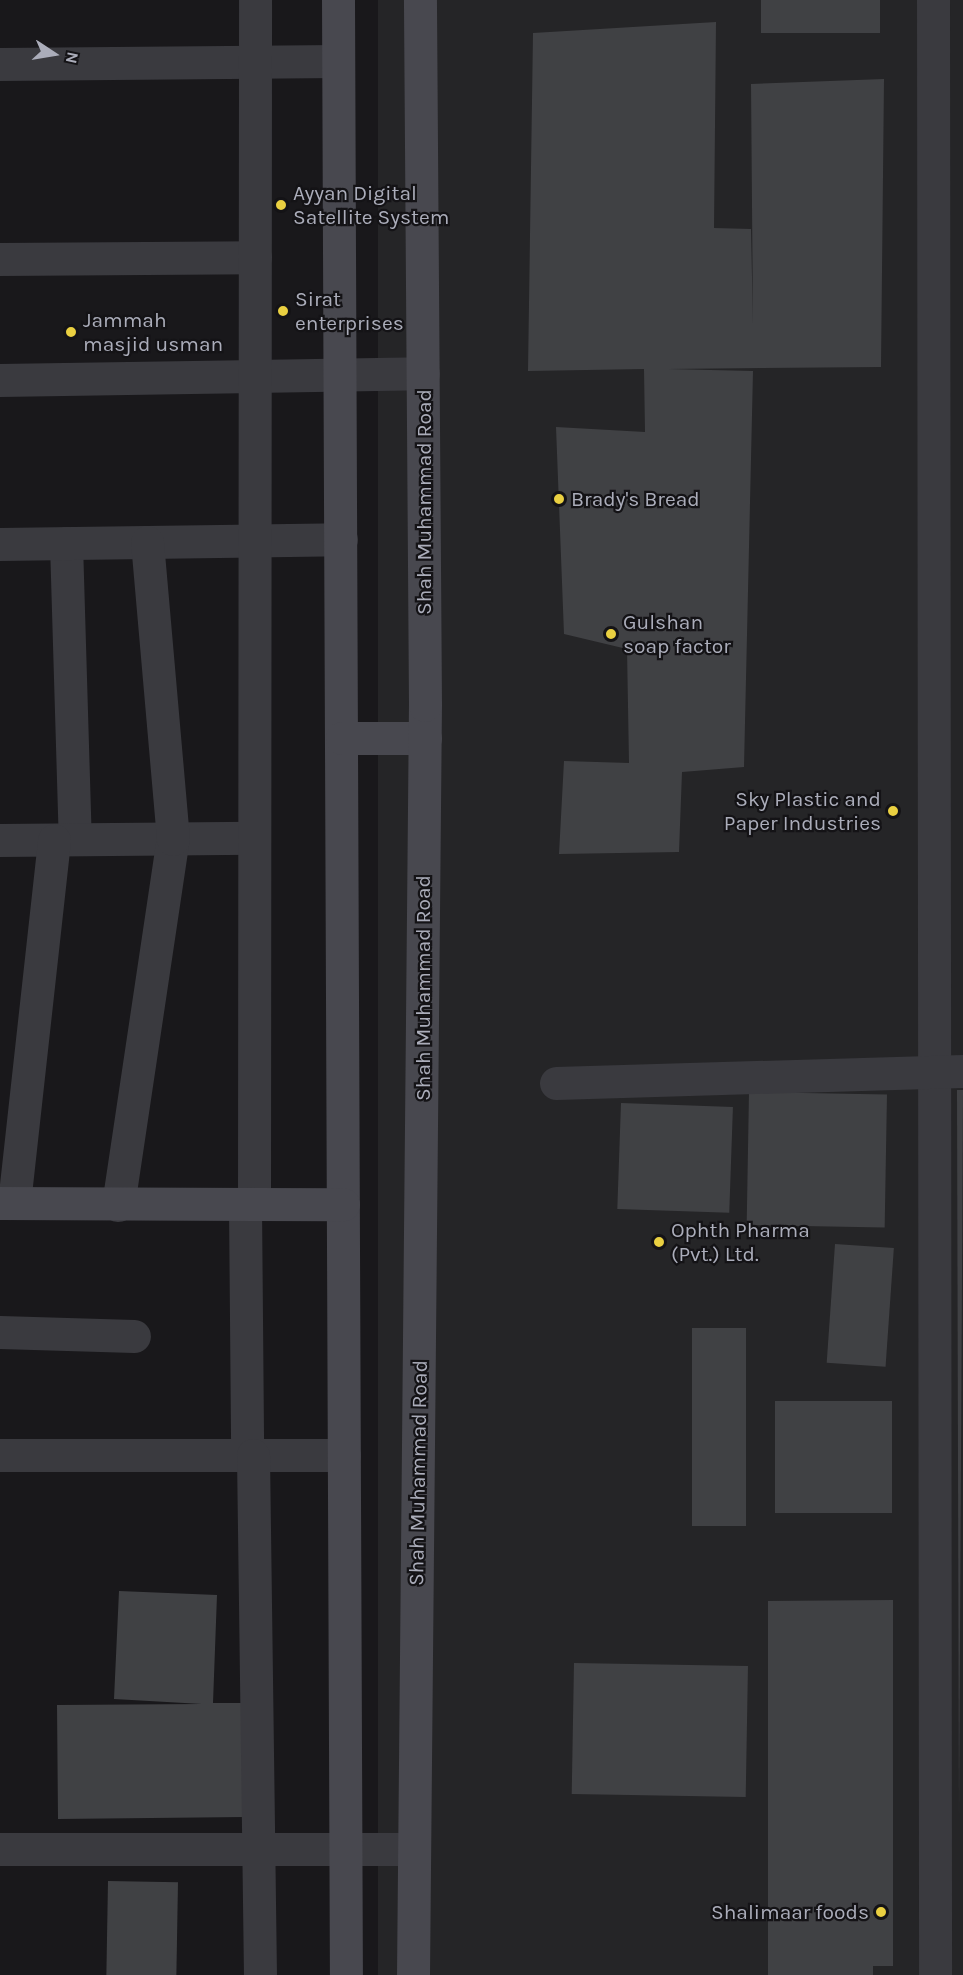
<!DOCTYPE html>
<html>
<head>
<meta charset="utf-8">
<style>
	body { margin:0 }
	#map { position:relative; width:963px; height:1975px; overflow:hidden; background:#19181b; font-family:Karla,sans-serif }
	div>[style] { position:absolute }
	.built>* { inset:0; background:#252527; transform-origin:0 0 }
	.building>* { inset:0; background:#404144; transform-origin:0 0 }
	.street>* { height:33px; margin:-16.5px; padding:0 16.5px; transform-origin:16.5px; border-radius:16.5px; background:#3a3a3f }
	.secondary>* { height:33px; margin:-16.5px; padding:0 16.5px; transform-origin:16.5px; border-radius:16.5px; background:#48484f }
	.dots>* { width:16px; height:16px; translate:-50% -50%; box-sizing:border-box; border:3px solid #141316; border-radius:50% }
	span { translate:-50% -50%; white-space:nowrap; text-align:center; line-height:1.15; -webkit-text-stroke:4.5px #141316; paint-order:stroke }
	.poi-label { font-size:21px; color:#abadba }
	.left { translate:0 -50%; text-align:left }
	.right { translate:-100% -50%; text-align:right }
	.street-label { font-size:21px; color:#abadba }
	.north { position:absolute; left:24px; top:24px; width:60px; height:60px; -webkit-text-stroke:4px #141316; paint-order:stroke; rotate:102deg; font-size:16px; font-weight:700; line-height:24px; text-align:center; color:#abadba }
	.north::after { content:''; display:block; margin:auto; width:21px; height:27px; background:#abadba; clip-path:polygon(50% 0,100% 100%,50% 72%,0 100%) }
</style>
</head>
<body>
<div id="map">
	<div class="built">
		<div style="left:378px;top:0;width:585px;height:1975px"></div>
	</div>
	<div class="building">
		<div style="left:761px;top:0;width:119px;height:33px"></div>
		<div style="clip-path:polygon(716px 22px,714px 228px,751px 229px,753px 325px,751px 84px,884px 79px,881px 367px,668px 369px,753px 371px,744px 767px,682px 772px,679px 852px,559px 854px,564px 761px,629px 763px,627px 649px,564px 634px,556px 427px,645px 432px,644px 369px,528px 371px,533px 33px)"></div>
		<div style="clip-path:polygon(957px 1090px,963px 1090px,959px 1820px)"></div>
		<div style="left:749px;top:1092px;width:138px;height:133px;rotate:1deg"></div>
		<div style="left:621px;top:1103px;width:112px;height:106px;rotate:2deg"></div>
		<div style="left:835px;top:1244px;width:59px;height:119px;rotate:4deg"></div>
		<div style="left:692px;top:1328px;width:54px;height:198px"></div>
		<div style="left:892px;top:1401px;width:112px;height:117px;rotate:90deg"></div>
		<div style="clip-path:polygon(119px 1591px,217px 1595px,213px 1703px,244px 1703px,245px 1817px,58px 1819px,57px 1705px,202px 1704px,114px 1699px)"></div>
		<div style="clip-path:polygon(893px 1600px,893px 1966px,873px 1966px,873px 1975px,768px 1975px,768px 1601px)"></div>
		<div style="left:574px;top:1663px;width:174px;height:131px;rotate:1deg"></div>
		<div style="left:108px;top:1881px;width:70px;height:94px;rotate:1deg"></div>
	</div>
	<div class="street">
		<div style="left:933px;top:0;width:1975px;rotate:89.94deg"></div>
		<div style="left:0;top:64px;width:338px;rotate:-0.5deg"></div>
		<div style="left:0;top:259px;width:255px;rotate:-0.4deg"></div>
		<div style="left:0;top:380px;width:423px;rotate:-0.9deg"></div>
		<div style="left:66px;top:543px;width:296px;rotate:88.3deg"></div>
		<div style="left:0;top:544px;width:341px;rotate:-0.8deg"></div>
		<div style="left:0;top:840px;width:254px;rotate:-0.5deg"></div>
		<div style="left:556px;top:1083px;width:407px;rotate:-1.7deg"></div>
		<div style="left:14px;top:1203px;width:365px;rotate:-83.7deg"></div>
		<div style="left:245px;top:1204px;width:251px;rotate:89.5deg"></div>
		<div style="left:254px;top:1204px;width:1204px;rotate:-89.95deg"></div>
		<div style="left:118px;top:1205px;width:370px;rotate:-81.5deg"></div>
		<div style="left:173px;top:839px;width:298px;rotate:-95deg"></div>
		<div style="left:0;top:1332px;width:134px;rotate:1.7deg"></div>
		<div style="left:0;top:1455px;width:344px"></div>
		<div style="left:253px;top:1455px;width:520px;rotate:89.23deg"></div>
		<div style="left:0;top:1849px;width:414px"></div>
	</div>
	<div class="secondary">
		<div style="left:338px;top:0;width:1975px;rotate:89.77deg"></div>
		<div style="left:342px;top:738px;width:83px"></div>
		<div style="left:0;top:1203px;width:343px;rotate:0.2deg"></div>
		<div style="left:413px;top:1975px;width:1270px;rotate:-89.46deg"></div>
		<div style="left:425px;top:705px;width:705px;rotate:-90.41deg"></div>
	</div>
	<div class="dots">
		<div style="left:281px;top:205px;background:#ead041"></div>
		<div style="left:283px;top:311px;background:#ead041"></div>
		<div style="left:71px;top:332px;background:#ead041"></div>
		<div style="left:559px;top:499px;background:#ead041"></div>
		<div style="left:611px;top:634px;background:#ead041"></div>
		<div style="left:893px;top:811px;background:#ead041"></div>
		<div style="left:659px;top:1242px;background:#ead041"></div>
		<div style="left:881px;top:1912px;background:#ead041"></div>
	</div>
	<div class="poi-label">
		<span class="left" style="left:293px;top:205px">Ayyan Digital<br>Satellite System</span>
		<span class="left" style="left:295px;top:311px">Sirat<br>enterprises</span>
		<span class="left" style="left:83px;top:332px">Jammah<br>masjid usman</span>
		<span class="left" style="left:571px;top:499px">Brady's Bread</span>
		<span class="left" style="left:623px;top:634px">Gulshan<br>soap factor</span>
		<span class="right" style="left:881px;top:811px">Sky Plastic and<br>Paper Industries</span>
		<span class="left" style="left:671px;top:1242px">Ophth Pharma<br>(Pvt.) Ltd.</span>
		<span class="right" style="left:869px;top:1912px">Shalimaar foods</span>
	</div>
	<div class="street-label">
		<span style="left:424px;top:502px;rotate:-90deg">Shah Muhammad Road</span>
		<span style="left:423px;top:988px;rotate:-90deg">Shah Muhammad Road</span>
		<span style="left:418px;top:1473px;rotate:-89deg">Shah Muhammad Road</span>
	</div>
	<div class="north">N</div>
</div>
</body>
</html>
